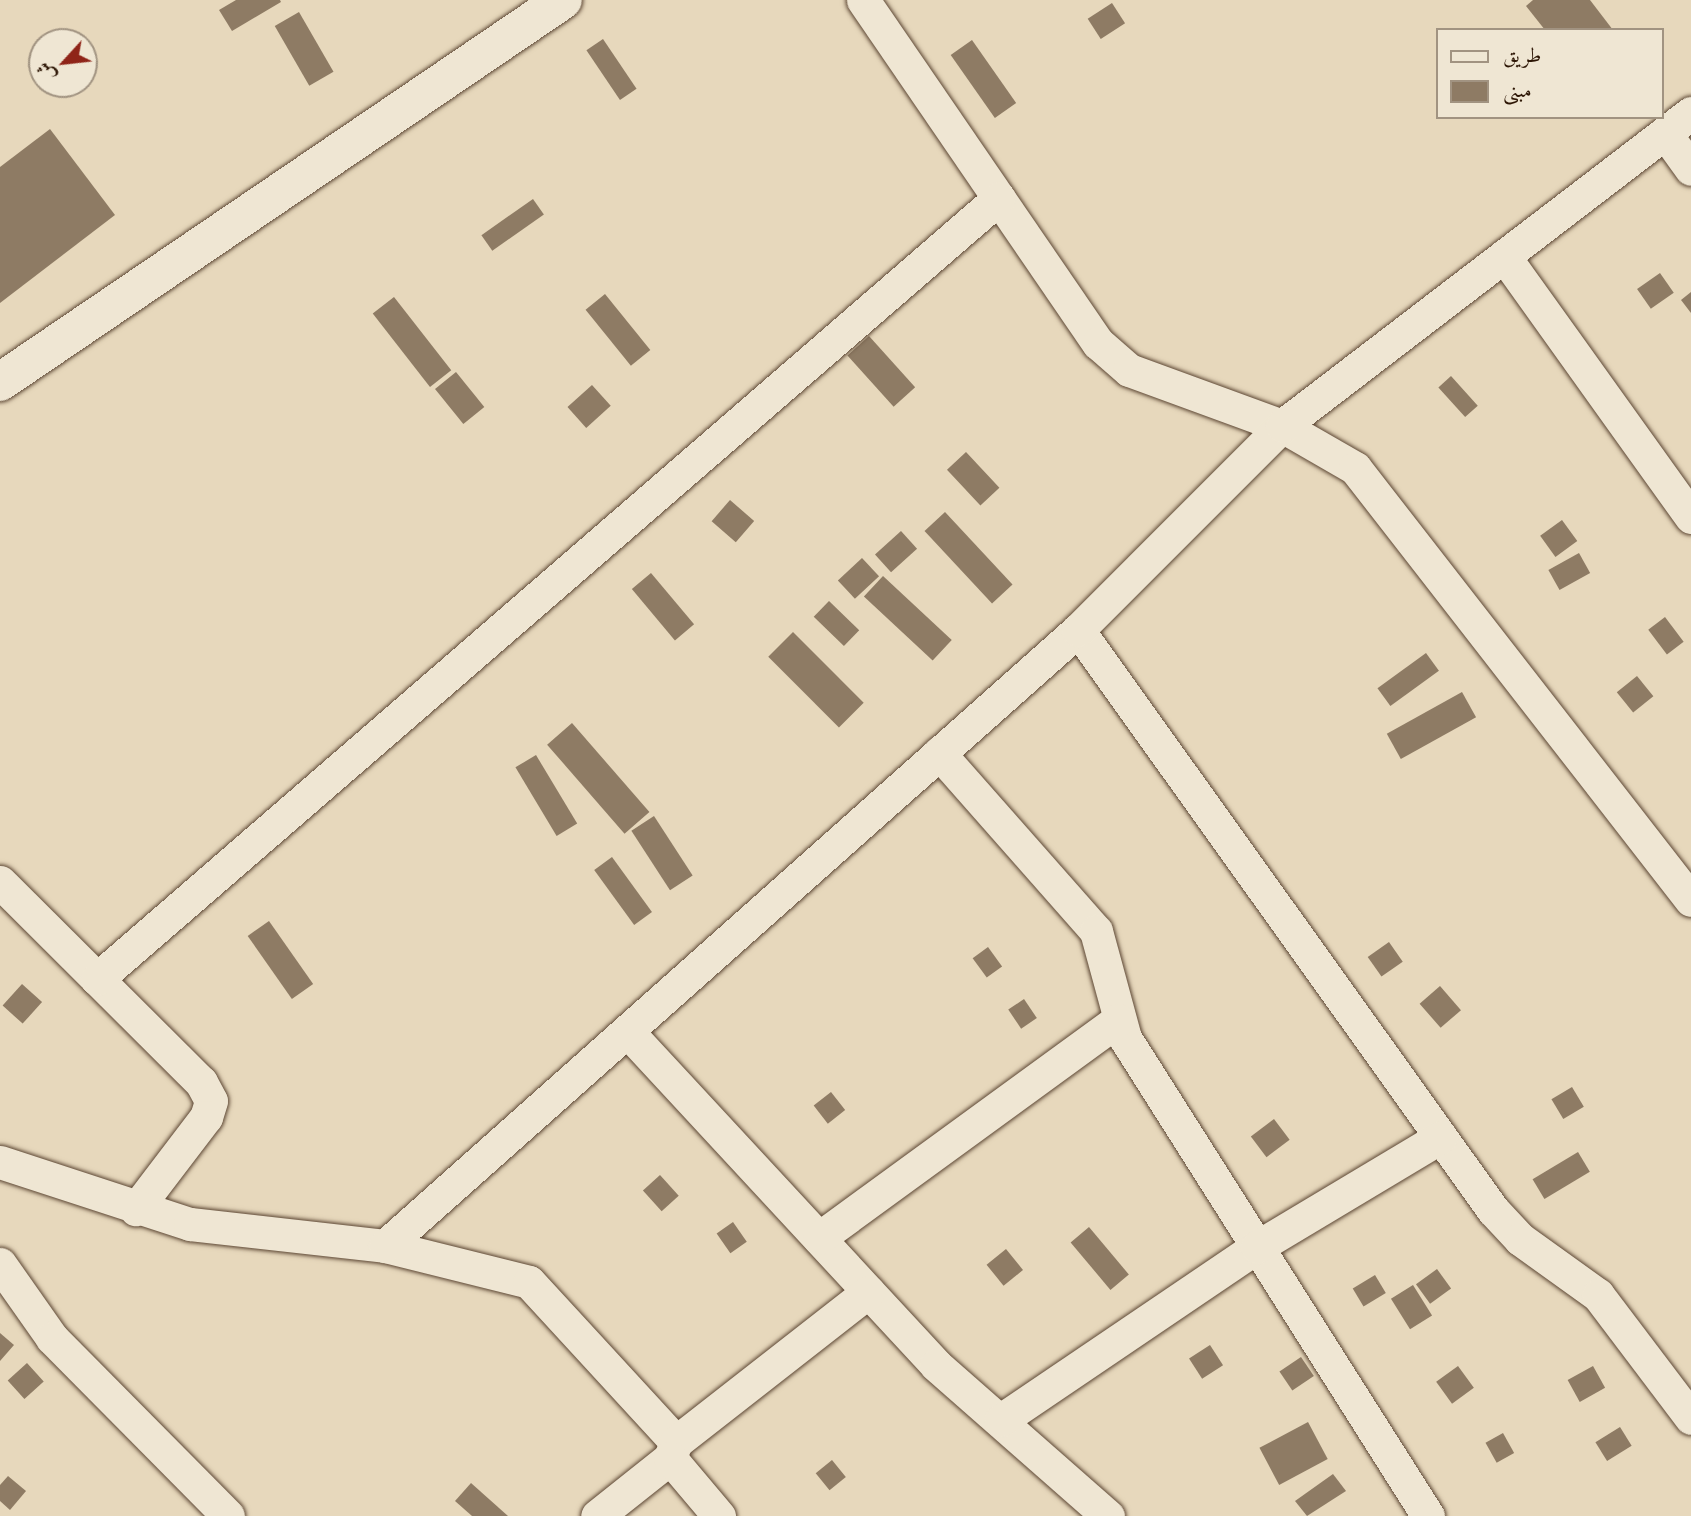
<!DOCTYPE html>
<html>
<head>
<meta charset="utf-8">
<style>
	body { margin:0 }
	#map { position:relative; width:1691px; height:1516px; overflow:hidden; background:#e7d8bc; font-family:"EB Garamond",Amiri,serif }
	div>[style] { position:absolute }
	.building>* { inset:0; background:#8e7b64; transform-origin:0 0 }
	.roads { filter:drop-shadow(0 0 2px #5c4633) drop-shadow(0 0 2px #5c4633) }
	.street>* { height:33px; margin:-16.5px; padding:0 16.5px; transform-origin:16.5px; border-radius:16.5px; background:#efe6d3 }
	.secondary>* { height:38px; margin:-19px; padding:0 19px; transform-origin:19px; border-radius:19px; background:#efe6d3 }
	span { translate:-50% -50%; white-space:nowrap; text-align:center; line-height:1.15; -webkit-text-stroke:5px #efe6d3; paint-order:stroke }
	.legend { position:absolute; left:1436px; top:28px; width:228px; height:91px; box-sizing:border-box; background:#efe6d3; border:2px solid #a19381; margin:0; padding:9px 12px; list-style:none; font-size:21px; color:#2d1605 }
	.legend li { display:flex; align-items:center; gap:14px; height:35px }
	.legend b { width:35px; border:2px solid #a19381 }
	.north { position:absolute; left:28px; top:28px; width:70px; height:70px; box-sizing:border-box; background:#efe6d3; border:2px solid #a19381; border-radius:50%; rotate:243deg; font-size:19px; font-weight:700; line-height:28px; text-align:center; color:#2d1605 }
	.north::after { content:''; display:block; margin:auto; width:24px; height:32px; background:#8f2418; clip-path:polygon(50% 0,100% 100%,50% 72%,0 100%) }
</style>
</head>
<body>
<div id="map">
	<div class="building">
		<div style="clip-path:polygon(236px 0,280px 0,281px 2px,232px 31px,219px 10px)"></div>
		<div style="clip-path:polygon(1533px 0,1590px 0,1613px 30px,1545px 30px,1526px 6px)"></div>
		<div style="left:1112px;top:3px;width:24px;height:29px;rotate:57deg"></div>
		<div style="left:299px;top:12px;width:69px;height:28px;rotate:60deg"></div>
		<div style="left:603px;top:39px;width:60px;height:20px;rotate:56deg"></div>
		<div style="left:972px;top:40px;width:77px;height:26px;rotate:55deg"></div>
		<div style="clip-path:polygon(50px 129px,115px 215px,0 303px,0 167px)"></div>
		<div style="left:533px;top:199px;width:19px;height:63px;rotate:55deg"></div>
		<div style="left:1660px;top:273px;width:24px;height:28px;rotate:55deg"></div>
		<div style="clip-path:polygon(1691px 292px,1691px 313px,1681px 300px)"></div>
		<div style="left:605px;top:294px;width:72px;height:25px;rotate:51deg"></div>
		<div style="left:394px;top:297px;width:93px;height:27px;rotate:52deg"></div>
		<div style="left:869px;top:336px;width:69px;height:29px;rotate:48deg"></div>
		<div style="left:456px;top:372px;width:45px;height:27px;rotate:51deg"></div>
		<div style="left:1451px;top:376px;width:40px;height:17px;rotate:48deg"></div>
		<div style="left:592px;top:385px;width:28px;height:33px;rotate:48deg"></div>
		<div style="left:966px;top:452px;width:49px;height:26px;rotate:47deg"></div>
		<div style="left:730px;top:500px;width:32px;height:28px;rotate:41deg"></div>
		<div style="left:945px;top:512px;width:99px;height:28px;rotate:47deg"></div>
		<div style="left:1562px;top:520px;width:26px;height:27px;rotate:54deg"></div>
		<div style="left:901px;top:531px;width:24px;height:35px;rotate:48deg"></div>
		<div style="left:1579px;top:553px;width:23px;height:35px;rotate:61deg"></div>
		<div style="left:862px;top:558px;width:25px;height:33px;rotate:47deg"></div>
		<div style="left:651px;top:573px;width:67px;height:25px;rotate:50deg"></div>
		<div style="left:883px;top:576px;width:94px;height:28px;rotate:43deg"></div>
		<div style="left:829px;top:601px;width:42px;height:22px;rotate:44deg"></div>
		<div style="left:1665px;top:617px;width:31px;height:21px;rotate:53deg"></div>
		<div style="left:793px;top:632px;width:100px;height:35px;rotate:45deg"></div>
		<div style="left:1426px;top:653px;width:22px;height:60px;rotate:54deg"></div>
		<div style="left:1637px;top:676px;width:26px;height:26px;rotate:51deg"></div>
		<div style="left:1462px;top:692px;width:29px;height:86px;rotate:61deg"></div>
		<div style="left:572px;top:723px;width:118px;height:33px;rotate:49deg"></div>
		<div style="left:536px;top:755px;width:80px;height:24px;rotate:59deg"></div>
		<div style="left:654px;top:816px;width:71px;height:27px;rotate:57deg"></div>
		<div style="left:612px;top:857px;width:68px;height:22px;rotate:54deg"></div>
		<div style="left:269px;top:921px;width:77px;height:26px;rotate:55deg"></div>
		<div style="left:1389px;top:942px;width:24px;height:26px;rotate:55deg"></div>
		<div style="left:988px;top:947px;width:24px;height:19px;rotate:54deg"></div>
		<div style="left:22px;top:984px;width:27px;height:29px;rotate:42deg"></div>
		<div style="left:1440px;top:986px;width:32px;height:27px;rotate:49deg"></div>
		<div style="left:1024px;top:999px;width:23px;height:19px;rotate:56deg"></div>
		<div style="left:1572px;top:1087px;width:23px;height:24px;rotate:59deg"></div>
		<div style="left:831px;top:1092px;width:23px;height:22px;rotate:52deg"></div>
		<div style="left:1274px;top:1119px;width:26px;height:29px;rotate:53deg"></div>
		<div style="left:1578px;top:1152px;width:23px;height:53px;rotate:59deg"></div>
		<div style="left:660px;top:1175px;width:28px;height:23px;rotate:48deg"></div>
		<div style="left:733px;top:1222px;width:24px;height:20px;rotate:55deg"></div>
		<div style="left:1089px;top:1227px;width:62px;height:24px;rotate:50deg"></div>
		<div style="left:1006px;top:1249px;width:27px;height:25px;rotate:51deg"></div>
		<div style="left:1437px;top:1269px;width:24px;height:26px;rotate:54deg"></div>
		<div style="left:1375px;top:1275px;width:21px;height:26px;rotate:59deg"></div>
		<div style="left:1413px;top:1285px;width:36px;height:26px;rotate:58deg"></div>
		<div style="clip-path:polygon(0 1333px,14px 1345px,0 1361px)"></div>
		<div style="left:1210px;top:1345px;width:24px;height:25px;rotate:57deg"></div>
		<div style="left:1301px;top:1357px;width:23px;height:26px;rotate:56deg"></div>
		<div style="left:27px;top:1363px;width:25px;height:26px;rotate:48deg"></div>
		<div style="left:1458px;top:1366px;width:27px;height:27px;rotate:54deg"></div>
		<div style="left:1593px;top:1366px;width:25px;height:29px;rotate:61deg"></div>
		<div style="left:1308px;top:1422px;width:42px;height:55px;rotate:62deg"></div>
		<div style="left:1620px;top:1427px;width:22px;height:29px;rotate:58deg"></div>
		<div style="left:1503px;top:1433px;width:23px;height:20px;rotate:61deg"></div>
		<div style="left:832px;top:1460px;width:22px;height:21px;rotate:51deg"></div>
		<div style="clip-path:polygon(1333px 1474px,1346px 1491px,1307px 1516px,1295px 1501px)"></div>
		<div style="clip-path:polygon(8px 1476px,26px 1491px,10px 1510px,0 1501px,0 1485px)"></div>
		<div style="clip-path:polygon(471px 1483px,508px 1516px,472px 1516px,455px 1501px)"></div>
	</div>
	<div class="roads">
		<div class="street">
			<div style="left:863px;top:0;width:416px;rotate:55.6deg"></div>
			<div style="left:1098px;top:343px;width:41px;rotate:41.1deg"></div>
			<div style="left:1129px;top:370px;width:163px;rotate:20.1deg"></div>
			<div style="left:1282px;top:426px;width:84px;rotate:29.9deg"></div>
			<div style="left:1355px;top:468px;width:547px;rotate:52.13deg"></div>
			<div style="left:1665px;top:133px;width:44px;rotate:54.2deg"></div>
			<div style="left:1504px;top:256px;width:321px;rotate:54.4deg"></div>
			<div style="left:1078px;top:630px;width:713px;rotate:54.42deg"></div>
			<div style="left:1493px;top:1210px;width:40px;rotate:47deg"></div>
			<div style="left:1520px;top:1239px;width:96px;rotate:35.7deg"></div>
			<div style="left:1598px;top:1295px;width:154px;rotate:52.9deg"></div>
			<div style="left:939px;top:753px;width:237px;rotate:48.6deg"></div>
			<div style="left:1096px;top:931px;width:111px;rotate:74.8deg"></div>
			<div style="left:1125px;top:1038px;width:566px;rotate:57.63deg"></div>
			<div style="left:0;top:882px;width:284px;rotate:44.9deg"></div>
			<div style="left:201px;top:1082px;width:21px;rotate:62deg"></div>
			<div style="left:211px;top:1101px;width:17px;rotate:107deg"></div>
			<div style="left:206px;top:1117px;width:116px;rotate:127.3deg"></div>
			<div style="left:97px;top:979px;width:1193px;rotate:-40.89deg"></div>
			<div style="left:627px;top:1031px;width:455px;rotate:47.2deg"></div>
			<div style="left:936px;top:1365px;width:229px;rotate:41.3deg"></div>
			<div style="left:0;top:1162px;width:200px;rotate:18.1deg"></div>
			<div style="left:190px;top:1224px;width:196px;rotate:6.4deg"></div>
			<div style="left:385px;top:1246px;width:148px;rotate:14deg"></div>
			<div style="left:529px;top:1282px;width:217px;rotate:47.4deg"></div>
			<div style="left:676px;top:1442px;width:17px;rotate:111deg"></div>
			<div style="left:670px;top:1458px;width:93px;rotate:141.5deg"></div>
			<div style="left:819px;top:1238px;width:370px;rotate:-36.1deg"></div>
			<div style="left:385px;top:1246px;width:927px;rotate:-41.63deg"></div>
			<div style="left:1078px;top:630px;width:288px;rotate:-45deg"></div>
			<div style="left:1282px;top:426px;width:515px;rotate:-37.43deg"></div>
			<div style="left:0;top:1264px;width:90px;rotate:54.9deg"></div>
			<div style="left:52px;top:1338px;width:250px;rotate:45.3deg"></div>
			<div style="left:1001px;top:1420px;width:309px;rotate:-34.1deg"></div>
			<div style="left:1257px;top:1247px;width:214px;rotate:-30.9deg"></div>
			<div style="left:676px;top:1442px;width:244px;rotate:-38deg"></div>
			<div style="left:670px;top:1458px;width:76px;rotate:49.8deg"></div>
		</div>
		<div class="secondary">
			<div style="left:0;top:382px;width:680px;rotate:-34.16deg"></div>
		</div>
	</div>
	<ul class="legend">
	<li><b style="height:9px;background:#efe6d3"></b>طريق</li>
	<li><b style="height:19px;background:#8e7b64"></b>مبنى</li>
	</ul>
	<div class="north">ش</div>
</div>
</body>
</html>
